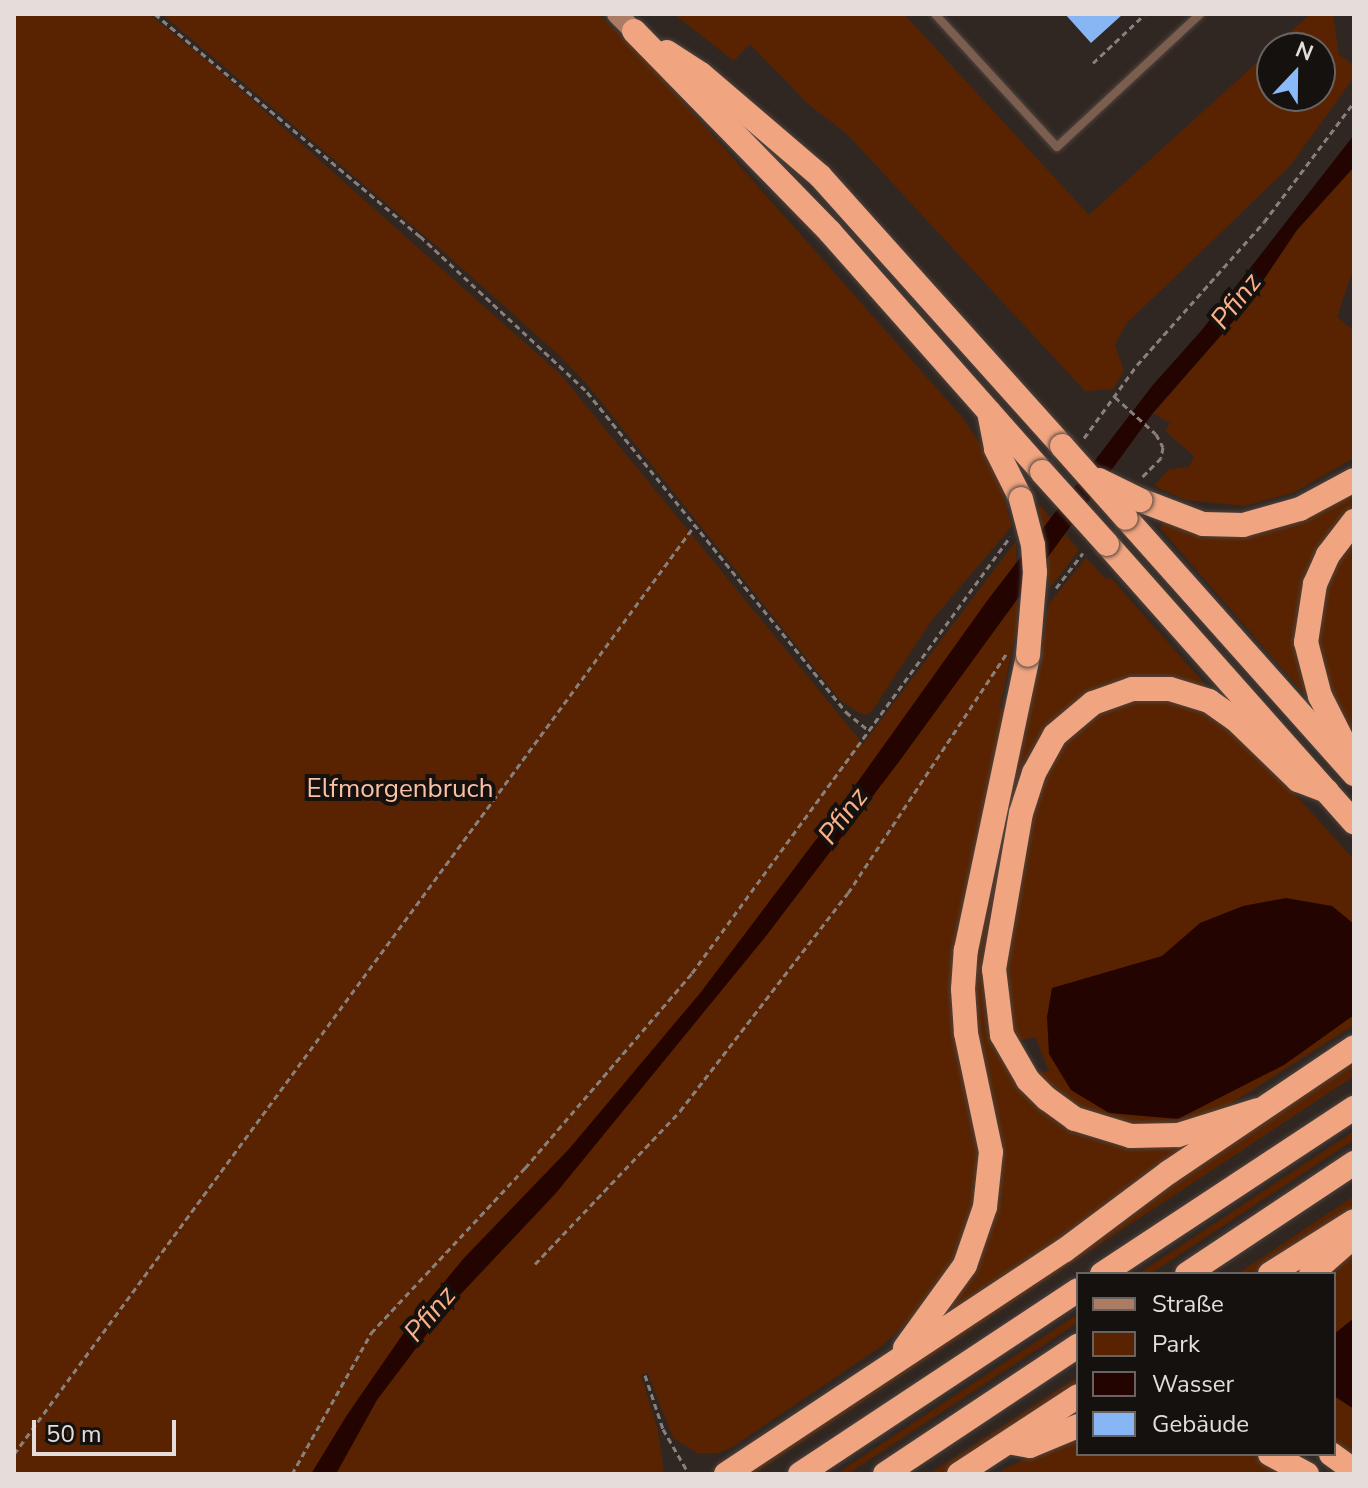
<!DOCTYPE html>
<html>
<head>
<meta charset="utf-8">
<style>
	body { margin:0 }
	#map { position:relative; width:1368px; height:1488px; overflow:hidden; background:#312722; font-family:"Nunito Sans",sans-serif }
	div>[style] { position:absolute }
	.green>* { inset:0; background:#592301 }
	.water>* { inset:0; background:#240400 }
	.building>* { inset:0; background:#88b6f4 }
	.path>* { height:3px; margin-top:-1.5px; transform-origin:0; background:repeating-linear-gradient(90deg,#89807c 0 6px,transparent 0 10px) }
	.roads { filter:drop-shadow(0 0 2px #4e443f) drop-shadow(0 0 2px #4e443f) }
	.lane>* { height:8px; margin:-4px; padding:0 4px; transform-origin:4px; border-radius:4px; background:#7c5e4f }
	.secondary>* { height:20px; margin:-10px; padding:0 10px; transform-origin:10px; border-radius:10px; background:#ab7b63 }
	.highway>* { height:24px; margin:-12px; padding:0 12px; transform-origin:12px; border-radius:12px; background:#f0a580 }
	.bridges { filter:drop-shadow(0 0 2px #4e443f) drop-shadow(0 0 2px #4e443f) }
	.highway-bridge>* { height:24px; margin:-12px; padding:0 12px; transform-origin:12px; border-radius:12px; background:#f0a580 }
	span { translate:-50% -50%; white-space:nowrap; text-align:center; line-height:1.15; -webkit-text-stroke:8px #15110f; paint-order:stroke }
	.park-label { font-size:26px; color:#fcc0a3 }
	.water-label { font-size:28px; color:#fdaf88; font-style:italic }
	.frame { position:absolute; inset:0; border:16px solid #e4ddd9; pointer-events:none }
	.legend { position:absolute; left:1076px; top:1272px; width:260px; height:184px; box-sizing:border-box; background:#15110f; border:2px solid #686360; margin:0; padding:10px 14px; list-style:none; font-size:24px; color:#e4ddd9 }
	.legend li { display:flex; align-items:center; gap:16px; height:40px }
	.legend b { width:40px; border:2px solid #686360 }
	.north { position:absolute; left:1256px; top:32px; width:80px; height:80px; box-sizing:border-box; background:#15110f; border:2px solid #686360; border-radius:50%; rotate:22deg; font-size:22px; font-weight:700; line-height:32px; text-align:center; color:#e4ddd9 }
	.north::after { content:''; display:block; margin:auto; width:28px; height:36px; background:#89bafc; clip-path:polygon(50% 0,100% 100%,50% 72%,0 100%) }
	.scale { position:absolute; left:32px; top:1420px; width:144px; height:36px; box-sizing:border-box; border:4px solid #e4ddd9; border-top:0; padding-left:10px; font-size:24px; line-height:28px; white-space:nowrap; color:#e4ddd9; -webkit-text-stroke:6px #15110f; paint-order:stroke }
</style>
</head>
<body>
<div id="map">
	<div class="green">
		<div style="clip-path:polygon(14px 14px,149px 14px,216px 68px,561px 375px,863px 744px,1016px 541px,1018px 622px,1000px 707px,1004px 710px,997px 753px,956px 944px,982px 1175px,963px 1247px,925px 1306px,882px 1346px,731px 1448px,718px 1453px,697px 1453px,673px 1438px,648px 1373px,641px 1375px,658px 1430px,664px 1474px,14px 1474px)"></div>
		<div style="clip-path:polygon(162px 14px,598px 14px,640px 53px,961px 416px,989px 455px,1007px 493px,1003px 495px,1012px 526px,932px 620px,872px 711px,866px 715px,858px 712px,840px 700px,587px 384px,561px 357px,445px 253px)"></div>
		<div style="clip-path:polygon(674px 14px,904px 14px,1089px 215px,1272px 49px,1272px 96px,1320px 96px,1320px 48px,1273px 48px,1310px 14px,1333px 14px,1339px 55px,1354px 65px,1354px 77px,1290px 166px,1126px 324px,1115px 345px,1124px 371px,1113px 389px,1085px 391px,846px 133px,808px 104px,750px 44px,734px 61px)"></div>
		<div style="clip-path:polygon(1354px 167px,1354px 267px,1337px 317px,1354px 331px,1354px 458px,1293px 493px,1244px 506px,1185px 500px,1154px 486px,1169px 469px,1189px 467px,1194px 456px,1165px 431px,1170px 423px,1153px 413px,1244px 309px,1297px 230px)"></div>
		<div style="clip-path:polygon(1354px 491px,1354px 507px,1319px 549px,1299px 602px,1298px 648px,1312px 703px,1160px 528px,1163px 522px,1177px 526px)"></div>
		<div style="clip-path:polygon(1037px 502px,1079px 550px,1049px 589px,1047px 551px)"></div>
		<div style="clip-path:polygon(1354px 535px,1354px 738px,1330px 697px,1316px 639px,1327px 577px)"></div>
		<div style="clip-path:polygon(1086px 558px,1106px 579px,1110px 577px,1214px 694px,1091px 692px,1055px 720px,1008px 826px,983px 970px,987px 1018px,997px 1050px,1068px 1128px,1102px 1141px,1141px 1147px,1163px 1148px,1192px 1142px,1086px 1222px,938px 1322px,980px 1257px,996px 1209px,1001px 1150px,996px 1114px,976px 1032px,973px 971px,1033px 671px,1039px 671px,1048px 605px)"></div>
		<div style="clip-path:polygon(1133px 698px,1179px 700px,1217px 717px,1262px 757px,1354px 860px,1354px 1025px,1229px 1105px,1177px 1124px,1141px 1126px,1119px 1122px,1076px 1108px,1034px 1073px,1049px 1071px,1035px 1037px,1021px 1040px,1024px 1050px,1015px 1044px,1003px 983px,1033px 802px,1058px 745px,1095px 713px)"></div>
		<div style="clip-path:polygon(1354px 1054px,1354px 1076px,754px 1474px,737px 1474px)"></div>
		<div style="clip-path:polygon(1354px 1131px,1354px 1140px,1150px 1274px,1138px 1274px)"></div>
		<div style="clip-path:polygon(1354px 1196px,1354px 1213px,1253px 1274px,1237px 1274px)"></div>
		<div style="clip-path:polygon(1354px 1248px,1354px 1458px,1334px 1441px,1334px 1274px,1324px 1274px)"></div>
		<div style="clip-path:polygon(1078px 1314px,1078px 1322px,1059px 1335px,848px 1474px,836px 1474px)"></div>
		<div style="clip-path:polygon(1078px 1376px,1078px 1387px,983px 1450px,946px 1474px,929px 1474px)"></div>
		<div style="clip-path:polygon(1078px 1436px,1078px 1454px,1250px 1454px,1288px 1474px,995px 1474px,1054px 1444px)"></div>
	</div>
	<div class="water">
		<div style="clip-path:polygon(1354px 135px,1354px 167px,1297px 230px,1244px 309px,1153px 413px,898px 763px,766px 936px,556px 1193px,442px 1314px,377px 1400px,336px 1474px,311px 1474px,347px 1415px,412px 1321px,464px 1258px,569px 1149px,701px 992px,824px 829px,987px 601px,1152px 386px,1201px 331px)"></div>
		<div style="clip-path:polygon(1286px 898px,1332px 906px,1354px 924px,1354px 1015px,1284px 1065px,1178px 1119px,1109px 1113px,1071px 1090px,1049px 1054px,1047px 1017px,1052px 988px,1162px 956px,1200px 923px,1243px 906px)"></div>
		<div style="clip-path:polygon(1354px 1318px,1354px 1409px,1334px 1396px,1334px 1334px)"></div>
	</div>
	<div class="building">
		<div style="clip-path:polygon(1065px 14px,1123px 14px,1091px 43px)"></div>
	</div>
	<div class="path">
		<div style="left:155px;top:14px;width:346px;rotate:40deg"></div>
		<div style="left:420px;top:236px;width:229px;rotate:43deg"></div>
		<div style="left:587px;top:392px;width:412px;rotate:51deg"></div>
		<div style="left:846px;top:712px;width:28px;rotate:39deg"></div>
		<div style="left:1093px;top:63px;width:71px;rotate:-43.3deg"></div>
		<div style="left:1115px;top:397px;width:55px;rotate:42.1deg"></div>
		<div style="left:1156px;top:434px;width:15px;rotate:62deg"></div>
		<div style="left:1163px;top:447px;width:11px;rotate:100deg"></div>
		<div style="left:1161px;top:458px;width:27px;rotate:135deg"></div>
		<div style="left:1084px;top:438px;width:90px;rotate:-54deg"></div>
		<div style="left:1137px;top:365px;width:191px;rotate:-48.4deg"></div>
		<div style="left:1264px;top:222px;width:150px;rotate:-53.1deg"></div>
		<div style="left:1056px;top:588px;width:44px;rotate:-52.4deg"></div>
		<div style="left:535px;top:1264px;width:211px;rotate:-46.5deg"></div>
		<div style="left:680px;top:1111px;width:275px;rotate:-52.4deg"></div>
		<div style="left:848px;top:893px;width:287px;rotate:-56.5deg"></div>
		<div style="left:645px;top:1375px;width:57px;rotate:71.6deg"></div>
		<div style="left:663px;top:1429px;width:52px;rotate:60deg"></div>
		<div style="left:14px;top:1454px;width:1152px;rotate:-53.76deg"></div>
		<div style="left:292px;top:1474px;width:162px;rotate:-60.7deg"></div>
		<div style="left:371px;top:1333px;width:226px;rotate:-47deg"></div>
		<div style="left:525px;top:1168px;width:257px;rotate:-49.4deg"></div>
		<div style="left:692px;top:973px;width:540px;rotate:-53.89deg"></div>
	</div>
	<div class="roads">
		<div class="lane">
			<div style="left:935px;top:14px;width:180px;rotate:47.5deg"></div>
			<div style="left:1057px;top:147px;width:195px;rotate:-42.9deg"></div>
		</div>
		<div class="secondary">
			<div style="left:617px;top:14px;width:24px;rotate:45deg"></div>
		</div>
		<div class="highway">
			<div style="left:634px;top:31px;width:281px;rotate:45.7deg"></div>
			<div style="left:830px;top:232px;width:320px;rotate:48.5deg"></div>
			<div style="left:667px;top:52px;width:40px;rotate:32.9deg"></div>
			<div style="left:701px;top:74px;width:157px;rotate:40.6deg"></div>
			<div style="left:820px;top:176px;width:363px;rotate:48.1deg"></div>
			<div style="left:989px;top:412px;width:38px;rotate:79deg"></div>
			<div style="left:996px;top:449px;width:56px;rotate:63.4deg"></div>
			<div style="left:1140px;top:500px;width:67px;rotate:20.9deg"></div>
			<div style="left:1203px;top:524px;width:40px;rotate:1.4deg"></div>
			<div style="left:1243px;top:525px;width:59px;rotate:-15.7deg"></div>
			<div style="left:1300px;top:509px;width:61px;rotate:-28.2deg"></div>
			<div style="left:1126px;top:518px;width:343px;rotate:48.3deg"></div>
			<div style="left:1354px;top:521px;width:43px;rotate:127.4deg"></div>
			<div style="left:1328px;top:555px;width:32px;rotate:114deg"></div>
			<div style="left:1315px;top:584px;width:59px;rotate:98.8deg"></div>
			<div style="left:1306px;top:642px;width:56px;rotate:75.5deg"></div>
			<div style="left:1320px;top:696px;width:75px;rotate:63.1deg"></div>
			<div style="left:1107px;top:544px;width:372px;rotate:48.4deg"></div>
			<div style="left:1258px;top:1110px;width:84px;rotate:162.6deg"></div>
			<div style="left:1178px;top:1135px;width:47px;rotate:178.8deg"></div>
			<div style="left:1131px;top:1136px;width:59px;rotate:-163.1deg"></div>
			<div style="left:1075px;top:1119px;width:34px;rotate:-144deg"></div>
			<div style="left:1047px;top:1099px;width:27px;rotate:-135deg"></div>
			<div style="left:1028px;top:1080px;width:52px;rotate:-120deg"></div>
			<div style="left:1002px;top:1035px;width:66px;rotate:-96.9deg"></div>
			<div style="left:994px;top:969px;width:158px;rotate:-80.2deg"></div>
			<div style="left:1021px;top:813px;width:42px;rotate:-72deg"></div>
			<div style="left:1034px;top:773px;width:43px;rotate:-61.1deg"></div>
			<div style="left:1055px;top:735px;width:50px;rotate:-40.1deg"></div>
			<div style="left:1093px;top:703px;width:41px;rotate:-19.7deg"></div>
			<div style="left:1132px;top:689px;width:38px"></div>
			<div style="left:1170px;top:689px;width:41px;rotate:17.1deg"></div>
			<div style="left:1209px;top:701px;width:32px;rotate:35deg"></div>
			<div style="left:1235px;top:719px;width:88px;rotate:44.1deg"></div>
			<div style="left:1298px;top:780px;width:31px;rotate:21deg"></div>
			<div style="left:1102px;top:1274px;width:302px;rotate:-33.4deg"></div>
			<div style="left:1187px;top:1274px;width:201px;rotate:-33.6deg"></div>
			<div style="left:1270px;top:1274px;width:99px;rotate:-32.2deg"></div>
			<div style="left:1311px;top:1274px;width:53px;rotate:-41.2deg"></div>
			<div style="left:905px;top:1348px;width:102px;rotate:-54.1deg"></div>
			<div style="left:965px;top:1265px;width:61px;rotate:-71deg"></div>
			<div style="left:985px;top:1207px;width:55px;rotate:-83.8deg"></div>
			<div style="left:991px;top:1152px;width:122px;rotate:-101.9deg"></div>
			<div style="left:966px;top:1033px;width:44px;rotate:-93.9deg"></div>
			<div style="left:963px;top:989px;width:39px;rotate:-86deg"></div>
			<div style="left:966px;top:950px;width:301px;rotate:-78.1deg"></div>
			<div style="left:1013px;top:1443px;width:17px;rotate:10deg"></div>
			<div style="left:1030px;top:1446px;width:52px;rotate:-22.6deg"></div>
			<div style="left:1270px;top:1454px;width:42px;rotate:28.4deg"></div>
			<div style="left:1331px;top:1454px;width:29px;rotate:36deg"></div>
			<div style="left:726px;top:1474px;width:406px;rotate:-33.5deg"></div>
			<div style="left:1065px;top:1250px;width:130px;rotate:-36.9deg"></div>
			<div style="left:1169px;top:1172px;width:223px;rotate:-34deg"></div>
			<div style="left:800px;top:1474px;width:333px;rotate:-33.5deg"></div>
			<div style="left:885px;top:1474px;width:232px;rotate:-33.6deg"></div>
			<div style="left:959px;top:1474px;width:142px;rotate:-33.2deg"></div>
		</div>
	</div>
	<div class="bridges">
		<div class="highway-bridge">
			<div style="left:1062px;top:446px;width:96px;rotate:48.4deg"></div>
			<div style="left:1042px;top:472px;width:97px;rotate:47.9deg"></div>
			<div style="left:1099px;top:480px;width:46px;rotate:26deg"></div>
			<div style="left:1021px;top:499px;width:48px;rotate:75.4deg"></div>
			<div style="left:1033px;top:545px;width:27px;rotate:86deg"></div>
			<div style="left:1035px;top:572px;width:83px;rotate:94.8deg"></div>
		</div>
	</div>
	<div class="park-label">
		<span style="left:400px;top:789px">Elfmorgenbruch</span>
	</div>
	<div class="water-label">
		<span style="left:1236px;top:301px;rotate:-52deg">Pfinz</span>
		<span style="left:843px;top:816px;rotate:-53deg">Pfinz</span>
		<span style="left:430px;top:1314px;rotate:-50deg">Pfinz</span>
	</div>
	<div class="frame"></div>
	<ul class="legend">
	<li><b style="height:10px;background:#ab7b63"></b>Straße</li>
	<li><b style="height:22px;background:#592301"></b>Park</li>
	<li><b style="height:22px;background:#240400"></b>Wasser</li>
	<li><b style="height:22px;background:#88b6f4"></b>Gebäude</li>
	</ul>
	<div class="north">N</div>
	<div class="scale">50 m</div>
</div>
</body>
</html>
